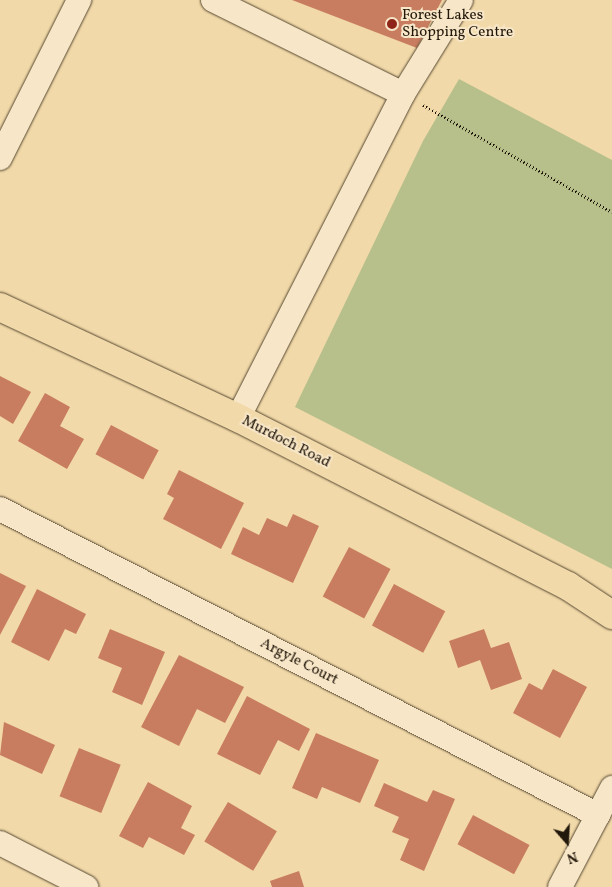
<!DOCTYPE html>
<html>
<head>
<meta charset="utf-8">
<style>
	body { margin:0 }
	#map { position:relative; width:612px; height:887px; overflow:hidden; background:#f2d9a9; font-family:Vollkorn,serif }
	div>[style] { position:absolute }
	.green>* { inset:0; background:#b7c08b }
	.building>* { inset:0; background:#c87d60; transform-origin:0 0 }
	.path>* { height:3px; margin-top:-1.5px; transform-origin:0; background:repeating-linear-gradient(90deg,#21170a 0 1px,transparent 0 3.5px) }
	.roads { filter:drop-shadow(0 0 1px #554832) drop-shadow(0 0 1px #554832) }
	.minor>* { height:24px; margin:-12px; padding:0 12px; transform-origin:12px; border-radius:12px; background:#f7e6c7 }
	.major>* { height:28px; margin:-14px; padding:0 14px; transform-origin:14px; border-radius:14px; background:#f2d9a9 }
	.dots>* { width:14px; height:14px; translate:-50% -50%; box-sizing:border-box; border:2px solid #f7e6c7; border-radius:50% }
	span { translate:-50% -50%; white-space:nowrap; text-align:center; line-height:1.15; -webkit-text-stroke:4px #f7e6c7; paint-order:stroke }
	.poi-label { font-size:15px; color:#21170a }
	.left { translate:0 -50%; text-align:left }
	.street-label { font-size:15px; color:#21170a }
	.north { position:absolute; left:542px; top:817px; width:50px; height:50px; -webkit-text-stroke:4px #f7e6c7; paint-order:stroke; rotate:161deg; font-size:14px; font-weight:700; line-height:20px; text-align:center; color:#21170a }
	.north::after { content:''; display:block; margin:auto; width:18px; height:22px; background:#21170a; clip-path:polygon(50% 0,100% 100%,50% 72%,0 100%) }
</style>
</head>
<body>
<div id="map">
	<div class="green">
		<div style="clip-path:polygon(459px 79px,612px 160px,612px 569px,295px 407px,423px 141px)"></div>
	</div>
	<div class="building">
		<div style="clip-path:polygon(292px 0,442px 0,417px 48px)"></div>
		<div style="clip-path:polygon(0 376px,31px 392px,13px 424px,0 416px)"></div>
		<div style="clip-path:polygon(45px 393px,70px 407px,60px 426px,84px 439px,67px 469px,18px 441px)"></div>
		<div style="left:111px;top:425px;width:54px;height:33px;rotate:28deg"></div>
		<div style="clip-path:polygon(179px 470px,244px 503px,221px 549px,163px 519px,174px 498px,167px 494px)"></div>
		<div style="clip-path:polygon(293px 514px,319px 526px,293px 583px,231px 554px,243px 527px,259px 535px,267px 518px,287px 527px)"></div>
		<div style="left:349px;top:547px;width:47px;height:56px;rotate:28deg"></div>
		<div style="clip-path:polygon(0 573px,26px 586px,0 635px)"></div>
		<div style="left:394px;top:584px;width:58px;height:47px;rotate:28deg"></div>
		<div style="clip-path:polygon(37px 589px,86px 614px,76px 634px,65px 629px,49px 661px,11px 642px)"></div>
		<div style="clip-path:polygon(110px 629px,165px 652px,142px 705px,112px 692px,122px 668px,98px 658px)"></div>
		<div style="clip-path:polygon(484px 629px,491px 648px,509px 642px,522px 679px,491px 690px,480px 660px,458px 668px,449px 641px)"></div>
		<div style="clip-path:polygon(179px 655px,244px 687px,225px 723px,197px 709px,179px 746px,141px 727px)"></div>
		<div style="clip-path:polygon(553px 669px,587px 687px,560px 738px,513px 713px,529px 683px,542px 690px)"></div>
		<div style="clip-path:polygon(247px 696px,310px 729px,299px 751px,278px 740px,260px 775px,217px 754px)"></div>
		<div style="clip-path:polygon(4px 722px,55px 745px,42px 774px,0 755px)"></div>
		<div style="clip-path:polygon(316px 733px,379px 760px,360px 803px,322px 787px,317px 799px,292px 788px)"></div>
		<div style="left:79px;top:748px;width:45px;height:52px;rotate:22deg"></div>
		<div style="clip-path:polygon(148px 782px,192px 806px,181px 828px,195px 835px,184px 855px,149px 837px,143px 848px,119px 836px)"></div>
		<div style="clip-path:polygon(384px 783px,427px 802px,433px 790px,455px 799px,424px 871px,400px 860px,409px 839px,392px 832px,399px 817px,374px 806px)"></div>
		<div style="left:228px;top:802px;width:57px;height:46px;rotate:31deg"></div>
		<div style="left:473px;top:815px;width:64px;height:33px;rotate:28deg"></div>
		<div style="clip-path:polygon(299px 871px,304px 887px,272px 887px,270px 881px)"></div>
	</div>
	<div class="path">
		<div style="left:423px;top:105px;width:217px;rotate:29.5deg"></div>
	</div>
	<div class="roads">
		<div class="minor">
			<div style="left:213px;top:0;width:212px;rotate:26.3deg"></div>
			<div style="left:0;top:158px;width:177px;rotate:-63.4deg"></div>
			<div style="left:238px;top:418px;width:364px;rotate:-63deg"></div>
			<div style="left:403px;top:94px;width:110px;rotate:-58.3deg"></div>
			<div style="left:0;top:509px;width:672px;rotate:27.1deg"></div>
			<div style="left:0;top:843px;width:97px;rotate:27.1deg"></div>
			<div style="left:560px;top:887px;width:112px;rotate:-62.3deg"></div>
		</div>
		<div class="major">
			<div style="left:0;top:307px;width:263px;rotate:25deg"></div>
			<div style="left:238px;top:418px;width:370px;rotate:27deg"></div>
			<div style="left:568px;top:586px;width:53px;rotate:33.4deg"></div>
		</div>
	</div>
	<div class="dots">
		<div style="left:392px;top:24px;background:#8f2418"></div>
	</div>
	<div class="poi-label">
		<span class="left" style="left:402px;top:24px">Forest Lakes<br>Shopping Centre</span>
	</div>
	<div class="street-label">
		<span style="left:286px;top:442px;rotate:27deg">Murdoch Road</span>
		<span style="left:299px;top:662px;rotate:27deg">Argyle Court</span>
	</div>
	<div class="north">N</div>
</div>
</body>
</html>
